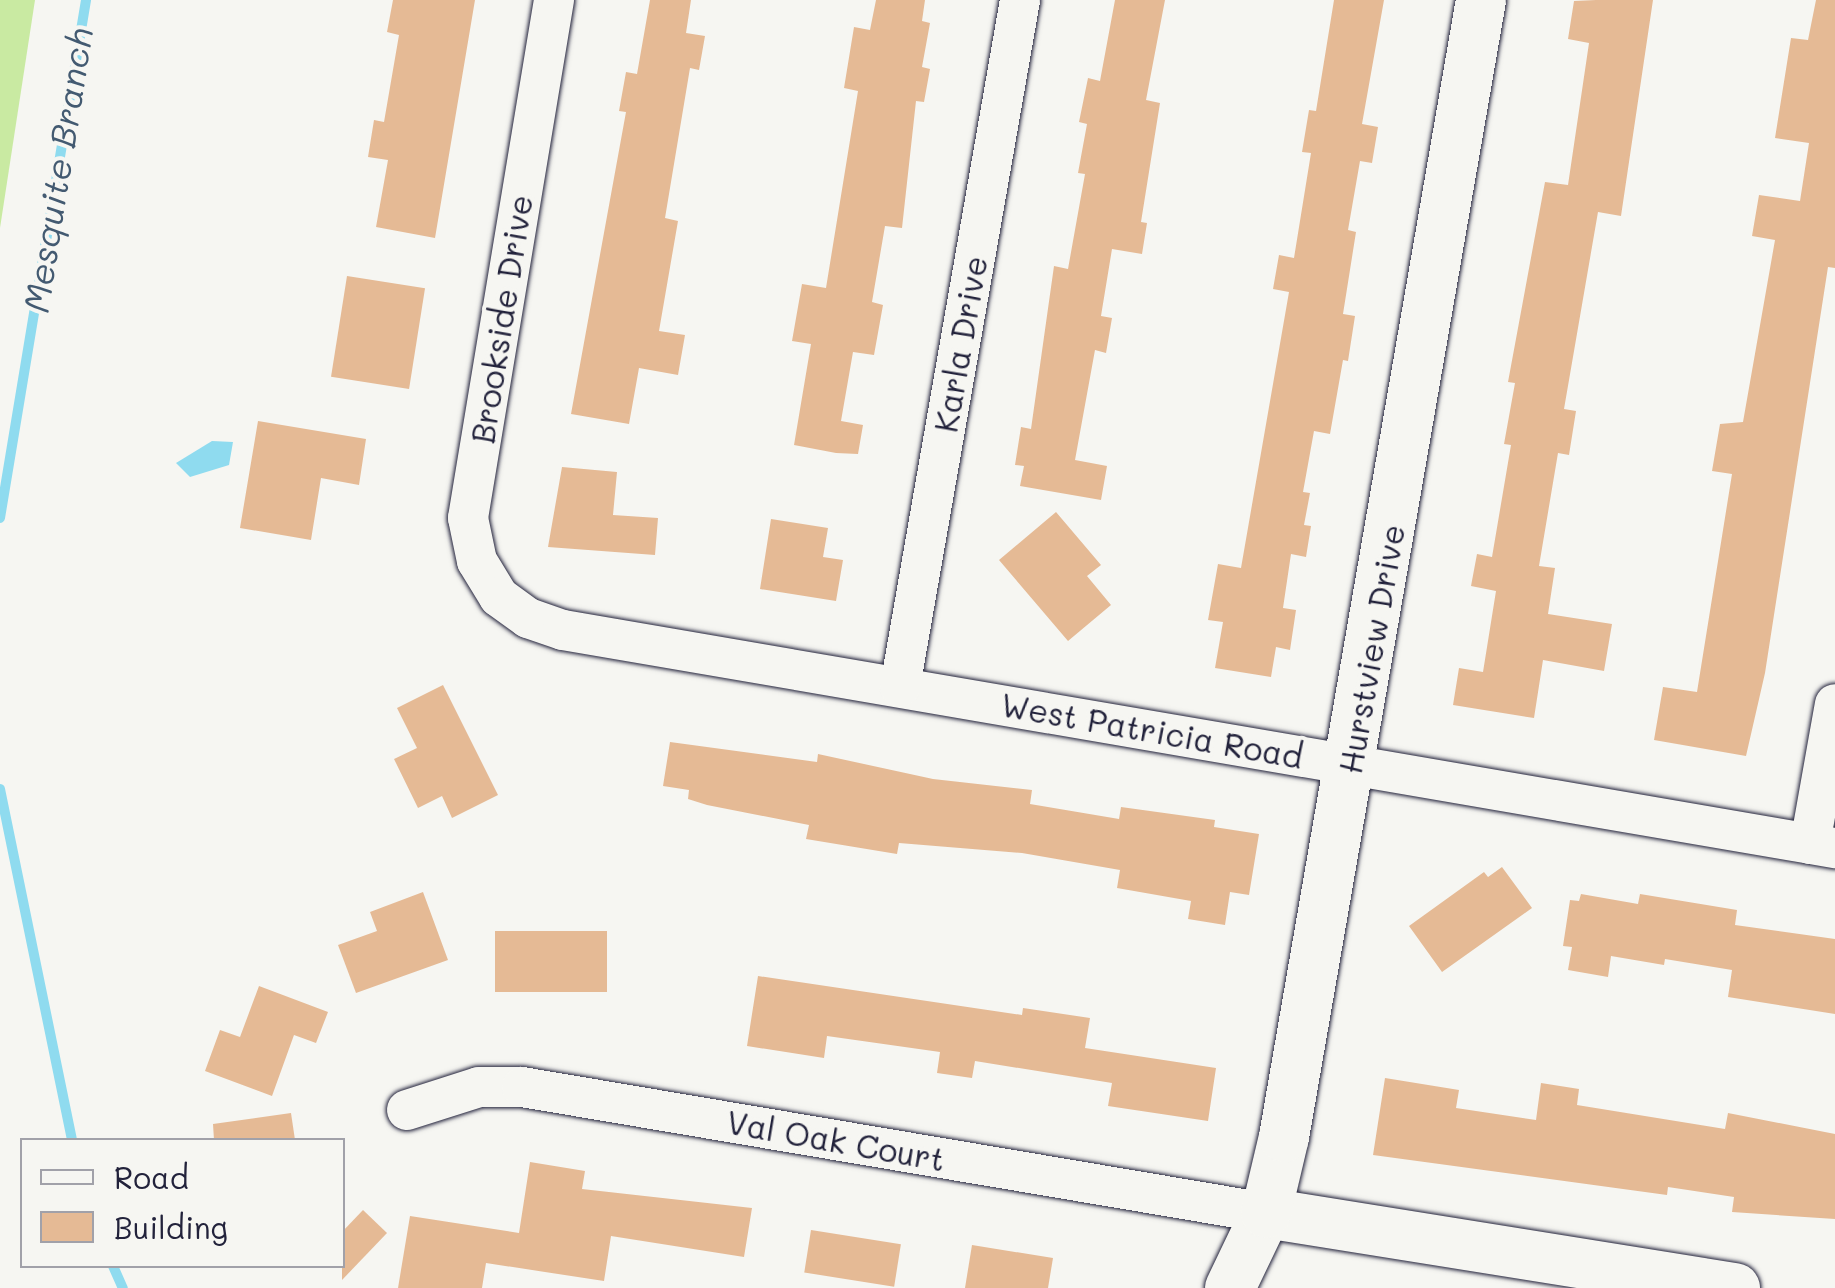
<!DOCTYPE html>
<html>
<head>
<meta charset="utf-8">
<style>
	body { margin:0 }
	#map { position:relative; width:1835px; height:1288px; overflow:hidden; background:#f6f6f2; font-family:Mali,sans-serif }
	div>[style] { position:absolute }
	.green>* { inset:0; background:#c9eaa2 }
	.water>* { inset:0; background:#8fdbef }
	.stream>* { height:10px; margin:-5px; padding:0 5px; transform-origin:5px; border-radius:5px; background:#8fdbef }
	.building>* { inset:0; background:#e5ba95; transform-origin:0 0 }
	.roads { filter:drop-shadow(0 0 2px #22223b) drop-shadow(0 0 2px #22223b) }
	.minor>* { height:40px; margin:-20px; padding:0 20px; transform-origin:20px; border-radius:20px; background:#f6f6f2 }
	.tertiary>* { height:50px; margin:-25px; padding:0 25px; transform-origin:25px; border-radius:25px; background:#f6f6f2 }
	span { translate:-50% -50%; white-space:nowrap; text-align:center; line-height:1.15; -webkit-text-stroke:8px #f6f6f2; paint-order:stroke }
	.street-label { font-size:32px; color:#22223b }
	.water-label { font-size:35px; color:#435a71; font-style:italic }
	.legend { position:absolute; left:20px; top:1138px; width:325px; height:130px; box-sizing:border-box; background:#f6f6f2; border:2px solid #a1a1a9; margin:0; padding:12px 18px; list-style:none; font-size:30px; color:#22223b }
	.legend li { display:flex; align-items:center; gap:20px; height:50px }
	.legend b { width:50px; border:2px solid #a1a1a9 }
</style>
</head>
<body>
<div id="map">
	<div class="green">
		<div style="clip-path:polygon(0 0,35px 0,0 228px)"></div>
	</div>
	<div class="water">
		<div style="clip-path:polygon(212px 441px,233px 442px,229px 465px,190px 477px,176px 463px)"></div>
	</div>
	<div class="stream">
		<div style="left:0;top:518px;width:525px;rotate:-80.57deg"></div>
		<div style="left:0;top:789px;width:358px;rotate:78.4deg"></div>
		<div style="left:113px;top:1266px;width:24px;rotate:66deg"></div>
	</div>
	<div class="building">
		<div style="clip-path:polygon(393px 0,475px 0,435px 238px,376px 227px,388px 160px,368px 157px,374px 120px,384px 122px,399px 35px,387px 32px)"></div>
		<div style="clip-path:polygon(650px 0,691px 0,686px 33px,705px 36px,699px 70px,690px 68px,665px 218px,678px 221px,659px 331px,685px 335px,678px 375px,639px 368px,629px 424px,571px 414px,626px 112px,619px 111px,626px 72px,637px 74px)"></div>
		<div style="clip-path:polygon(876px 0,925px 0,922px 21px,930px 23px,922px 67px,930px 69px,924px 102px,916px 101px,902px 228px,885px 226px,872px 302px,883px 305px,874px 355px,853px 352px,841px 421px,863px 425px,858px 454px,836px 453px,794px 445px,811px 344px,792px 341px,802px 284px,826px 288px,858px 91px,844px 88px,854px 27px,870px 30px)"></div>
		<div style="clip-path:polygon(1115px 0,1165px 0,1146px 100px,1160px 103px,1141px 222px,1147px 223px,1142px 254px,1112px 249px,1101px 316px,1112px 318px,1106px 353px,1095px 350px,1075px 460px,1107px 466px,1101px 500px,1020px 486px,1024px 466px,1015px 465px,1021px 427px,1031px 429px,1054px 266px,1068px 269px,1085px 174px,1078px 173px,1087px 124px,1079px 122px,1088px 78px,1100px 81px)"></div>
		<div style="clip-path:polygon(1334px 0,1384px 0,1362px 124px,1378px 127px,1372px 163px,1360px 161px,1348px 230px,1356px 232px,1343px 314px,1355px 316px,1348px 361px,1343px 360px,1330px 434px,1314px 431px,1303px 492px,1310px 493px,1304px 525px,1311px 526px,1306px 557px,1291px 554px,1283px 608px,1296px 610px,1290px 650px,1276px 647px,1271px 677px,1215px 668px,1223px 622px,1208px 620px,1218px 564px,1241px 568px,1289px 292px,1273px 289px,1279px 255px,1294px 258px,1311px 153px,1302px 152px,1309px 110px,1316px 111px)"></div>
		<div style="clip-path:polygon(1596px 0,1653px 0,1621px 216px,1598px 212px,1564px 409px,1576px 411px,1569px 455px,1558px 453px,1539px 566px,1555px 568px,1548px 614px,1612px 624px,1604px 671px,1543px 660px,1534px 718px,1453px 705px,1459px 668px,1483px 672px,1496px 591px,1471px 586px,1477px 554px,1492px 557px,1511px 445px,1504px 444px,1515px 383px,1508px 382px,1545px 182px,1568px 185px,1589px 43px,1568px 39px,1574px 1px)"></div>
		<div style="clip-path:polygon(1816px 0,1835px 0,1835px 268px,1828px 267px,1765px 673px,1746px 756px,1654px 740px,1663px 687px,1697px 692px,1732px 474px,1712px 471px,1720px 424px,1743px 422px,1775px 240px,1752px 236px,1759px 195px,1800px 201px,1809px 143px,1775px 138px,1791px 38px,1808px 40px)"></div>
		<div style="left:347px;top:276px;width:79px;height:102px;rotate:9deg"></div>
		<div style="clip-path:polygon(258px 421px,366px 439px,359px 485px,321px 478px,311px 540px,240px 528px)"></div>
		<div style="clip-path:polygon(562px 467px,617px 472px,613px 515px,658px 518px,655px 555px,548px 547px)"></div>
		<div style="clip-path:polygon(1056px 512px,1101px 565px,1087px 576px,1111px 605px,1068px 641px,999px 560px)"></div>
		<div style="clip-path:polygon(771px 519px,828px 528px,823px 557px,843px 560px,836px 601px,760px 589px)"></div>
		<div style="clip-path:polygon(443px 685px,498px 795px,452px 818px,442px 796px,418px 808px,394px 759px,417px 748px,397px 708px)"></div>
		<div style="clip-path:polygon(670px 742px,817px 762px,818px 754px,933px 779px,1032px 790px,1030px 804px,1119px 819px,1121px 807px,1215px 820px,1214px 827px,1259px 834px,1249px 895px,1230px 892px,1225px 925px,1188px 919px,1191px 901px,1117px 888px,1120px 870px,1022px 853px,899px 843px,897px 854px,806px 839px,809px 825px,707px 805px,688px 799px,689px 790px,663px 786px)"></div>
		<div style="clip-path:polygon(1502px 867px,1532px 908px,1442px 972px,1409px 926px,1484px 872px,1488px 877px)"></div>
		<div style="clip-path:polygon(423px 892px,448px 960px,356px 993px,338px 945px,377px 931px,370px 912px)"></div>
		<div style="clip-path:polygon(1581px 894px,1638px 904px,1640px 894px,1737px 910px,1735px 925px,1835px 939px,1835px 1014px,1728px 997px,1732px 970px,1665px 959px,1664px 965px,1611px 956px,1608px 977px,1568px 970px,1572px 947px,1563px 946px,1570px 900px,1579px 901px)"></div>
		<div style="left:495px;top:931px;width:112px;height:61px"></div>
		<div style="clip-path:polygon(758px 976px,1022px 1015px,1023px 1008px,1090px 1018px,1085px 1048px,1216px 1068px,1208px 1121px,1108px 1106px,1112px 1083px,975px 1061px,972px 1078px,937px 1073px,940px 1052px,827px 1036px,824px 1058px,747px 1046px)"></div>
		<div style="clip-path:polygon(259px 986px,328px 1012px,316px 1043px,294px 1035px,272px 1096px,205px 1071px,220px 1030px,240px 1037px)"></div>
		<div style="clip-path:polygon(1385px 1078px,1459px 1090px,1456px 1108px,1536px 1120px,1541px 1083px,1579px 1089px,1577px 1105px,1725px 1129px,1728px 1113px,1835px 1134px,1835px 1219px,1732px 1212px,1734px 1197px,1668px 1187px,1667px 1195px,1373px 1155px)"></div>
		<div style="clip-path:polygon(291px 1113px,295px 1140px,214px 1140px,213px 1124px)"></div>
		<div style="clip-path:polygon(530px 1162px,585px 1171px,582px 1189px,752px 1208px,744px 1257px,611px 1236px,604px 1281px,486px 1263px,482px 1288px,398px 1288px,410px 1216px,519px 1233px)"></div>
		<div style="clip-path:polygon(363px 1210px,387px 1233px,342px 1280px,342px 1232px)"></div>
		<div style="left:811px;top:1230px;width:91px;height:43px;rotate:9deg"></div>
		<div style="clip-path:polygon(972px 1245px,1053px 1258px,1048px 1288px,965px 1288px)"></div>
	</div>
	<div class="roads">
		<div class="minor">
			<div style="left:554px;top:0;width:525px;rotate:99.43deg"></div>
			<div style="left:468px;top:518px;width:44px;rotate:78.2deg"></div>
			<div style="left:477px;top:561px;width:42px;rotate:58.6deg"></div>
			<div style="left:499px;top:597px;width:36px;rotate:36deg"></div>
			<div style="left:528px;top:618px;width:37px;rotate:19deg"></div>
			<div style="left:563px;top:630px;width:1291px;rotate:9.73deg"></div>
			<div style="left:900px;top:687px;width:697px;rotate:-80.09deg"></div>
			<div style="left:1810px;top:844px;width:142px;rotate:-79.9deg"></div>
			<div style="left:407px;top:1110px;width:76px;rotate:-17.7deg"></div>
			<div style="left:479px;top:1087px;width:43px"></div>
			<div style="left:522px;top:1087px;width:755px;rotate:9.61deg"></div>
		</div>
		<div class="tertiary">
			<div style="left:1266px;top:1213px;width:475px;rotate:9.1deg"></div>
			<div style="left:1230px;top:1288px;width:83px;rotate:-64.4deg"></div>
			<div style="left:1266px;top:1213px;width:78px;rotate:-76.7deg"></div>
			<div style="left:1284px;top:1137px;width:1154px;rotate:-80.17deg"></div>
		</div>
	</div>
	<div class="street-label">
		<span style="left:501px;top:319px;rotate:-81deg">Brookside Drive</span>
		<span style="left:960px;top:344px;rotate:-80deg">Karla Drive</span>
		<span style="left:1371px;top:649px;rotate:-80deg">Hurstview Drive</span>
		<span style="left:1152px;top:730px;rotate:10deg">West Patricia Road</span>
		<span style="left:836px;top:1140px;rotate:10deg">Val Oak Court</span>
	</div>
	<div class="water-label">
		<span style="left:57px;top:170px;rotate:-81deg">Mesquite Branch</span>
	</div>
	<ul class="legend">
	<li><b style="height:12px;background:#f6f6f2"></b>Road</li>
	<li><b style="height:28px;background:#e5ba95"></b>Building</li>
	</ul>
</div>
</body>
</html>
